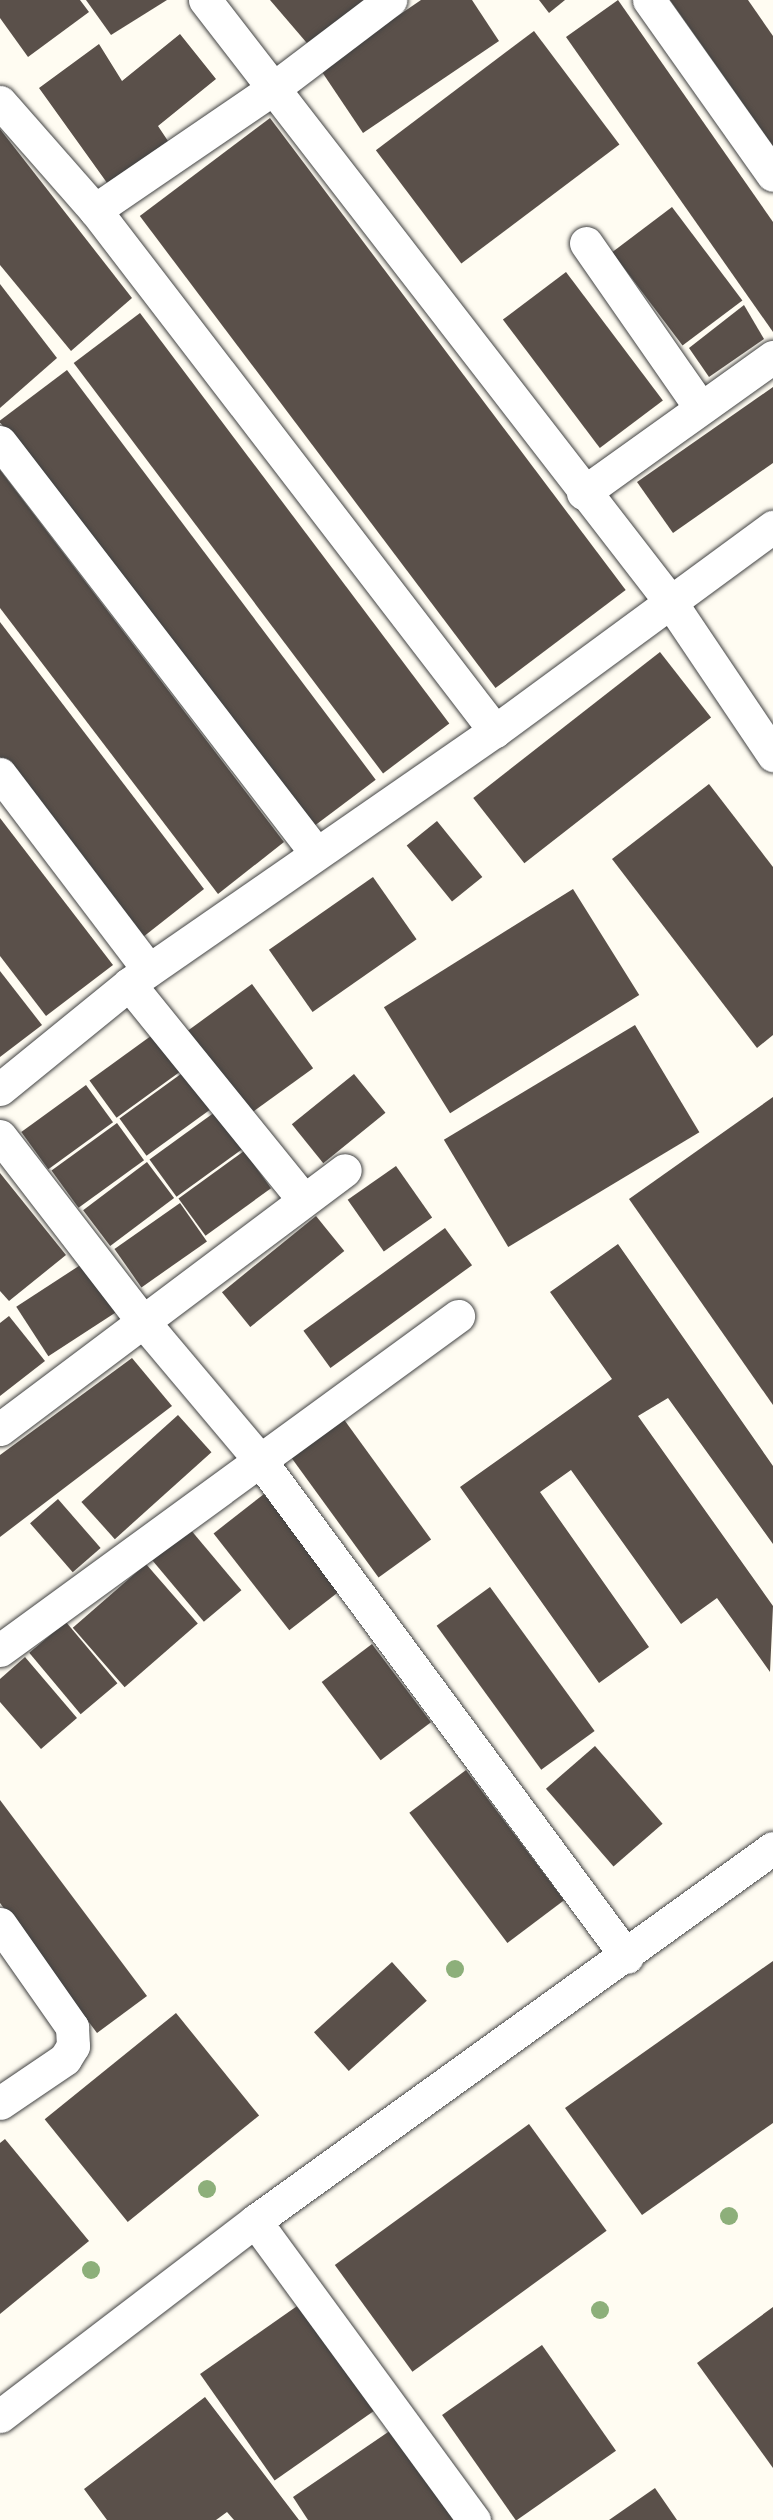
<!DOCTYPE html>
<html>
<head>
<meta charset="utf-8">
<style>
	body { margin:0 }
	#map { position:relative; width:773px; height:2520px; overflow:hidden; background:#fffcf2; font-family:"Zilla Slab",serif }
	div>[style] { position:absolute }
	.building>* { inset:0; background:#5a504a; transform-origin:0 0 }
	.roads { filter:drop-shadow(0 0 2px #434343) drop-shadow(0 0 2px #434343) }
	.minor>* { height:33px; margin:-16.5px; padding:0 16.5px; transform-origin:16.5px; border-radius:16.5px; background:#fff }
	.trees>* { width:18px; height:18px; margin:-9px; border-radius:50%; background:#8daf7a }
	span { translate:-50% -50%; white-space:nowrap; text-align:center; line-height:1.15; -webkit-text-stroke:6px #fff; paint-order:stroke }
</style>
</head>
<body>
<div id="map">
	<div class="building">
		<div style="clip-path:polygon(0 0,80px 0,89px 12px,28px 57px,0 18px)"></div>
		<div style="clip-path:polygon(86px 0,167px 0,111px 35px)"></div>
		<div style="clip-path:polygon(270px 0,368px 0,312px 49px)"></div>
		<div style="clip-path:polygon(421px 0,472px 0,499px 41px,363px 133px,320px 69px)"></div>
		<div style="clip-path:polygon(539px 0,565px 0,549px 13px)"></div>
		<div style="clip-path:polygon(618px 0,773px 222px,773px 332px,566px 37px)"></div>
		<div style="clip-path:polygon(670px 0,748px 0,773px 36px,773px 146px)"></div>
		<div style="left:534px;top:31px;width:142px;height:198px;rotate:53deg"></div>
		<div style="clip-path:polygon(180px 34px,216px 79px,158px 126px,170px 144px,110px 187px,39px 88px,99px 44px,122px 81px)"></div>
		<div style="left:270px;top:118px;width:591px;height:163px;rotate:53deg"></div>
		<div style="clip-path:polygon(0 129px,132px 298px,71px 351px,0 265px)"></div>
		<div style="left:672px;top:207px;width:117px;height:75px;rotate:53deg"></div>
		<div style="left:566px;top:272px;width:161px;height:79px;rotate:53deg"></div>
		<div style="clip-path:polygon(0 284px,57px 358px,0 408px)"></div>
		<div style="clip-path:polygon(744px 305px,764px 339px,709px 377px,689px 348px)"></div>
		<div style="left:140px;top:313px;width:514px;height:83px;rotate:53deg"></div>
		<div style="left:67px;top:370px;width:513px;height:85px;rotate:53deg"></div>
		<div style="clip-path:polygon(773px 387px,773px 463px,673px 533px,637px 482px)"></div>
		<div style="clip-path:polygon(0 470px,284px 842px,218px 894px,0 608px)"></div>
		<div style="clip-path:polygon(0 622px,204px 889px,138px 941px,0 760px)"></div>
		<div style="left:660px;top:652px;width:83px;height:237px;rotate:52deg"></div>
		<div style="clip-path:polygon(709px 784px,773px 867px,773px 1035px,757px 1048px,612px 859px)"></div>
		<div style="clip-path:polygon(0 818px,113px 965px,46px 1016px,0 956px)"></div>
		<div style="left:437px;top:821px;width:72px;height:39px;rotate:51deg"></div>
		<div style="left:373px;top:877px;width:76px;height:127px;rotate:55deg"></div>
		<div style="left:573px;top:889px;width:125px;height:223px;rotate:58deg"></div>
		<div style="clip-path:polygon(0 971px,42px 1025px,0 1057px)"></div>
		<div style="left:252px;top:984px;width:104px;height:79px;rotate:54deg"></div>
		<div style="left:635px;top:1025px;width:125px;height:223px;rotate:59deg"></div>
		<div style="left:155px;top:1033px;width:46px;height:81px;rotate:54deg"></div>
		<div style="left:185px;top:1071px;width:46px;height:81px;rotate:54deg"></div>
		<div style="left:354px;top:1074px;width:50px;height:80px;rotate:51deg"></div>
		<div style="left:86px;top:1085px;width:46px;height:80px;rotate:54deg"></div>
		<div style="clip-path:polygon(773px 1097px,773px 1405px,629px 1199px)"></div>
		<div style="left:215px;top:1112px;width:46px;height:81px;rotate:54deg"></div>
		<div style="left:117px;top:1123px;width:46px;height:81px;rotate:54deg"></div>
		<div style="left:244px;top:1151px;width:46px;height:81px;rotate:54deg"></div>
		<div style="left:147px;top:1162px;width:45px;height:80px;rotate:53deg"></div>
		<div style="left:396px;top:1166px;width:63px;height:59px;rotate:55deg"></div>
		<div style="clip-path:polygon(0 1173px,66px 1255px,9px 1301px,0 1291px)"></div>
		<div style="left:180px;top:1203px;width:47px;height:80px;rotate:55deg"></div>
		<div style="left:316px;top:1216px;width:45px;height:121px;rotate:51deg"></div>
		<div style="left:445px;top:1228px;width:46px;height:175px;rotate:54deg"></div>
		<div style="clip-path:polygon(618px 1244px,773px 1466px,773px 1544px,668px 1398px,638px 1416px,773px 1606px,770px 1672px,717px 1598px,681px 1624px,571px 1470px,540px 1492px,649px 1647px,599px 1683px,460px 1487px,612px 1379px,550px 1292px)"></div>
		<div style="left:85px;top:1262px;width:59px;height:82px;rotate:57deg"></div>
		<div style="clip-path:polygon(9px 1316px,45px 1361px,0 1396px,0 1323px)"></div>
		<div style="clip-path:polygon(132px 1358px,172px 1406px,0 1537px,0 1455px)"></div>
		<div style="left:340px;top:1414px;width:155px;height:65px;rotate:54deg"></div>
		<div style="left:178px;top:1415px;width:50px;height:130px;rotate:48deg"></div>
		<div style="left:264px;top:1494px;width:123px;height:64px;rotate:52deg"></div>
		<div style="left:58px;top:1499px;width:65px;height:37px;rotate:49deg"></div>
		<div style="left:190px;top:1529px;width:80px;height:49px;rotate:50deg"></div>
		<div style="left:146px;top:1564px;width:79px;height:97px;rotate:49deg"></div>
		<div style="left:490px;top:1587px;width:178px;height:66px;rotate:54deg"></div>
		<div style="left:66px;top:1622px;width:80px;height:48px;rotate:50deg"></div>
		<div style="left:372px;top:1644px;width:98px;height:63px;rotate:53deg"></div>
		<div style="clip-path:polygon(25px 1657px,77px 1718px,41px 1749px,0 1702px,0 1679px)"></div>
		<div style="left:595px;top:1746px;width:103px;height:65px;rotate:49deg"></div>
		<div style="left:466px;top:1770px;width:163px;height:71px;rotate:53deg"></div>
		<div style="clip-path:polygon(0 1800px,147px 1996px,97px 2033px,0 1903px)"></div>
		<div style="clip-path:polygon(773px 1961px,773px 2123px,642px 2215px,565px 2108px)"></div>
		<div style="left:392px;top:1962px;width:52px;height:105px;rotate:48deg"></div>
		<div style="left:176px;top:2013px;width:132px;height:169px;rotate:51deg"></div>
		<div style="left:529px;top:2124px;width:132px;height:240px;rotate:54deg"></div>
		<div style="clip-path:polygon(5px 2139px,89px 2241px,0 2314px,0 2143px)"></div>
		<div style="left:300px;top:2304px;width:130px;height:122px;rotate:55deg"></div>
		<div style="clip-path:polygon(773px 2307px,773px 2468px,697px 2363px)"></div>
		<div style="left:542px;top:2345px;width:129px;height:122px;rotate:55deg"></div>
		<div style="clip-path:polygon(205px 2397px,299px 2520px,234px 2520px,227px 2512px,216px 2520px,107px 2520px,84px 2489px)"></div>
		<div style="clip-path:polygon(394px 2428px,457px 2520px,308px 2520px,293px 2497px)"></div>
		<div style="clip-path:polygon(655px 2488px,677px 2520px,609px 2520px)"></div>
	</div>
	<div class="roads">
		<div class="minor">
			<div style="left:205px;top:0;width:758px;rotate:52.28deg"></div>
			<div style="left:669px;top:600px;width:187px;rotate:56.1deg"></div>
			<div style="left:649px;top:0;width:214px;rotate:54.7deg"></div>
			<div style="left:0;top:102px;width:144px;rotate:48.7deg"></div>
			<div style="left:95px;top:210px;width:657px;rotate:52.48deg"></div>
			<div style="left:95px;top:210px;width:217px;rotate:-34.3deg"></div>
			<div style="left:274px;top:88px;width:146px;rotate:-37.2deg"></div>
			<div style="left:586px;top:243px;width:200px;rotate:55.2deg"></div>
			<div style="left:0;top:442px;width:518px;rotate:52.44deg"></div>
			<div style="left:583px;top:493px;width:234px;rotate:-35.6deg"></div>
			<div style="left:0;top:774px;width:246px;rotate:52.8deg"></div>
			<div style="left:129px;top:984px;width:277px;rotate:51deg"></div>
			<div style="left:0;top:1089px;width:166px;rotate:-39.1deg"></div>
			<div style="left:129px;top:984px;width:445px;rotate:-34.7deg"></div>
			<div style="left:495px;top:731px;width:345px;rotate:-36.3deg"></div>
			<div style="left:0;top:1136px;width:231px;rotate:52.4deg"></div>
			<div style="left:141px;top:1319px;width:183px;rotate:49.9deg"></div>
			<div style="left:259px;top:1459px;width:619px;rotate:53.54deg"></div>
			<div style="left:0;top:1429px;width:431px;rotate:-36.9deg"></div>
			<div style="left:0;top:1650px;width:567px;rotate:-36.1deg"></div>
			<div style="left:0;top:1924px;width:126px;rotate:55deg"></div>
			<div style="left:72px;top:2027px;width:19px;rotate:87deg"></div>
			<div style="left:73px;top:2046px;width:15px;rotate:122deg"></div>
			<div style="left:65px;top:2059px;width:78px;rotate:145.9deg"></div>
			<div style="left:255px;top:2221px;width:371px;rotate:53.8deg"></div>
			<div style="left:0;top:2416px;width:321px;rotate:-37.4deg"></div>
			<div style="left:255px;top:2221px;width:638px;rotate:-35.76deg"></div>
		</div>
	</div>
	<div class="trees">
		<div style="left:455px;top:1969px"></div>
		<div style="left:207px;top:2189px"></div>
		<div style="left:729px;top:2216px"></div>
		<div style="left:91px;top:2270px"></div>
		<div style="left:600px;top:2310px"></div>
	</div>
</div>
</body>
</html>
